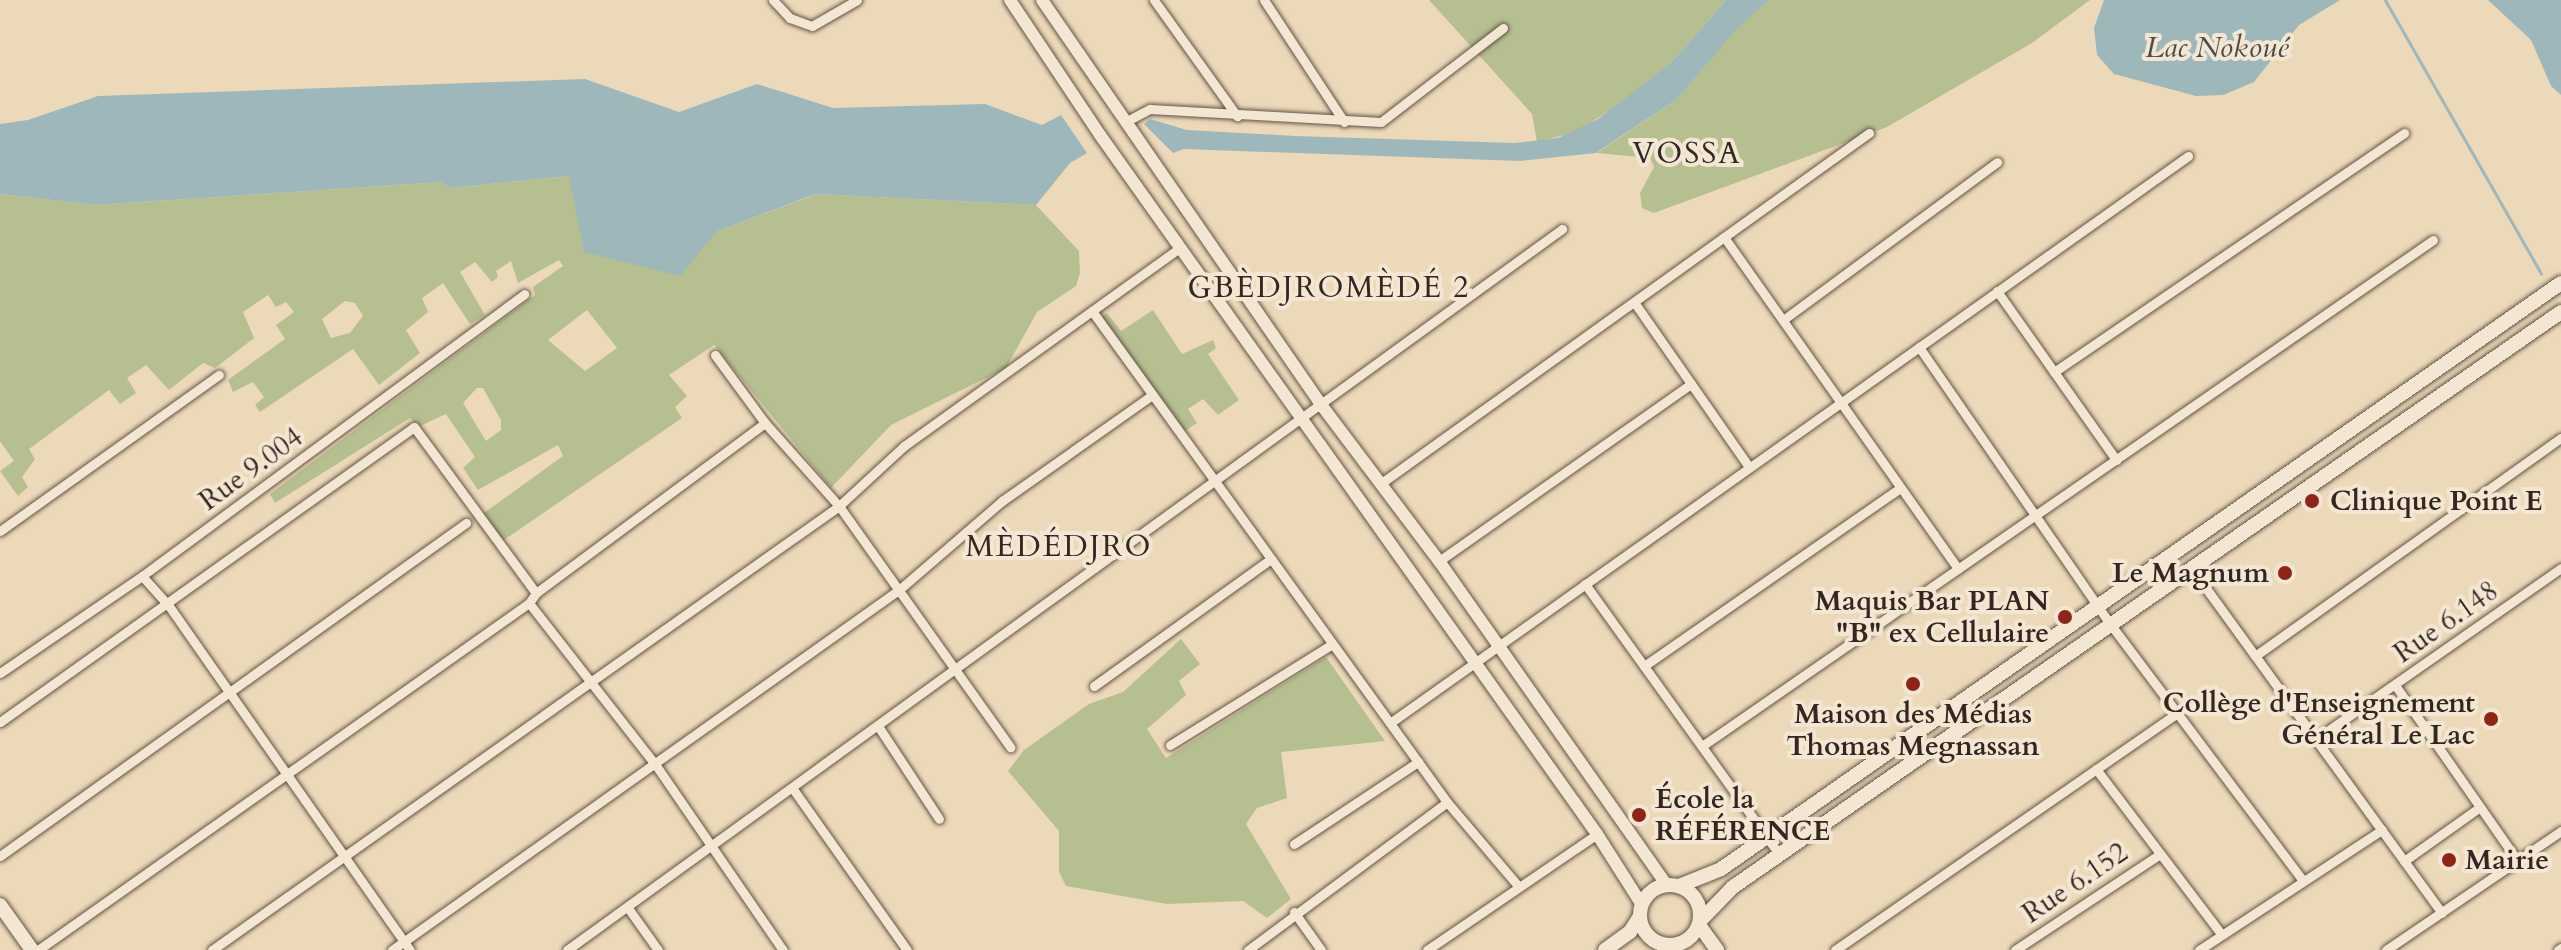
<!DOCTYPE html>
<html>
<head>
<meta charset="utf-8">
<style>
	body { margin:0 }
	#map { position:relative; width:2561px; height:950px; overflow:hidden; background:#ecd9b9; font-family:Cardo,serif }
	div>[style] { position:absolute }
	.green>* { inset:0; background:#b6bf90 }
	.water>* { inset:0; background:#9eb7ba }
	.stream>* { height:3px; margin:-1.5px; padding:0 1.5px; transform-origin:1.5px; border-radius:1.5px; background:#9eb7ba }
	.roads { filter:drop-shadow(0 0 2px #625447) drop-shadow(0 0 2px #625447) }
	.minor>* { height:9px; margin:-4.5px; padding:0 4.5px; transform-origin:4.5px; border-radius:4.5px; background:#f3e6d2 }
	.tertiary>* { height:12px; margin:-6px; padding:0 6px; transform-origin:6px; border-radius:6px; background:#f3e6d2 }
	.secondary>* { height:14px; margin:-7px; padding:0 7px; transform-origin:7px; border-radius:7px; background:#f3e6d2 }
	.secondary>.ring { margin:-7px; padding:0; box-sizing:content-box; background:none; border:14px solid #f3e6d2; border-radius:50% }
	.dots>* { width:22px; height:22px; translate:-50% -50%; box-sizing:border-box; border:4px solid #f3e6d2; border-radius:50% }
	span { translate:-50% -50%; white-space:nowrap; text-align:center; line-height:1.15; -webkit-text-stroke:8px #f3e6d2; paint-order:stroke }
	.street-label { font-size:28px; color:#342721 }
	.poi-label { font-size:28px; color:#342721; font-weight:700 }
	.left { translate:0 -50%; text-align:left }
	.right { translate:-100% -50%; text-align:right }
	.water-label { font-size:30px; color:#4e4b47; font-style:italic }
	.neighbourhood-label { font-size:30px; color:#342721; letter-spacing:2px }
</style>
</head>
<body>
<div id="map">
	<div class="green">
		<div style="clip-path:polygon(1429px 0,1726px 0,1671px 63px,1618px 105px,1576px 132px,1537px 142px,1532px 114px)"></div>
		<div style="clip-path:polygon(1769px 0,2090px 0,2032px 43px,1887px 127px,1654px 213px,1642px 208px,1640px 193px,1654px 167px,1650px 158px,1597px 153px,1677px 99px,1734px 31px)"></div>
		<div style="clip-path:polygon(evenodd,569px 176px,716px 232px,816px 194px,1036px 205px,1079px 251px,1080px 273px,1076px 286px,1037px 312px,1006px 368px,891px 425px,831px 488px,714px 345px,669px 375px,687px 396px,675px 407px,682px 418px,498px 544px,477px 518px,563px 456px,558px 445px,478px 490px,463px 468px,475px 457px,446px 414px,418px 427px,410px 418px,275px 503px,270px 494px,535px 295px,533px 287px,563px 266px,559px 260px,518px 283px,511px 261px,496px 271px,498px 277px,492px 282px,475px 262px,460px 272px,485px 315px,470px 324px,443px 283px,422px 298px,428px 312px,406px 330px,420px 353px,379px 385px,353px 349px,260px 412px,255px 405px,264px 397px,253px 382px,233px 392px,228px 380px,285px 339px,276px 325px,294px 312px,286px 302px,276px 307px,268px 295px,243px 312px,254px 338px,215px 368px,203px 363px,169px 390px,146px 365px,127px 378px,136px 393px,120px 404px,109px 390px,29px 449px,35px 459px,22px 477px,28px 487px,18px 496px,0 471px,14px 461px,0 441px,0 194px,96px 205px,441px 182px,449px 188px,569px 176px,345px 301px,355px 303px,363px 316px,350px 333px,331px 338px,322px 319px,345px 301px,569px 176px,587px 310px,617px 348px,585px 371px,548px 340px,587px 310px,569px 176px,477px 388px,483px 388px,501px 420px,501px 430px,486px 441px,463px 403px,477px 388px)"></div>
		<div style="clip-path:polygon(1153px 310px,1182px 354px,1213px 340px,1216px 348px,1208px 354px,1239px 400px,1218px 415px,1203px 399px,1188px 409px,1197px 423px,1184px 432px,1101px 316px,1107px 313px,1121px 331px)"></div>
		<div style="clip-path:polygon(1181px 639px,1200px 664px,1179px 681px,1186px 695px,1147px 729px,1166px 758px,1326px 657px,1385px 741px,1281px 752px,1287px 798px,1257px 808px,1246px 824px,1291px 899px,1267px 918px,1243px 901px,1167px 904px,1066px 886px,1059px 872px,1059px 831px,1008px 771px,1024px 750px,1089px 704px,1123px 692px)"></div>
	</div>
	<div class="water">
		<div style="clip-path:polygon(1726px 0,1769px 0,1735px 31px,1677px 99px,1596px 153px,1520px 161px,1184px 149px,1173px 153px,1144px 124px,1150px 119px,1187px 130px,1295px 136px,1515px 143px,1558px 138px,1598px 119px,1671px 63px)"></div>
		<div style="clip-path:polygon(2104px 0,2340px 0,2299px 25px,2254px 82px,2223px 95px,2196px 96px,2114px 74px,2097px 55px,2094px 28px)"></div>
		<div style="clip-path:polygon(2488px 0,2561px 0,2561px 95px,2551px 86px,2531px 40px)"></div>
		<div style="clip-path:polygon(585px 79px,679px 112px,757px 84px,833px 108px,985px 104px,1042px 125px,1061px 115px,1087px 153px,1070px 163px,1036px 205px,815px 194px,716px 232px,680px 276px,584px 252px,569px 176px,449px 188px,441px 182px,96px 205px,0 194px,0 124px,28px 120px,98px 96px)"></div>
	</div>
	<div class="stream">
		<div style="left:2385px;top:0;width:315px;rotate:60.3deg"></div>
	</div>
	<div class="roads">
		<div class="minor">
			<div style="left:773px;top:0;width:25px;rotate:47deg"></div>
			<div style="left:790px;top:18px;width:23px;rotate:20deg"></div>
			<div style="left:812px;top:26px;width:52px;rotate:-30deg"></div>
			<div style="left:1154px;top:0;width:143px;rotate:54.4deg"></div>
			<div style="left:1264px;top:0;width:146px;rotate:56.7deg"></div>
			<div style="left:1127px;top:121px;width:26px;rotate:-28deg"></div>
			<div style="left:1150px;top:109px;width:231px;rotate:3.2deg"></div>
			<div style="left:1381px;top:122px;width:154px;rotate:-37.6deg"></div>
			<div style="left:1724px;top:237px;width:406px;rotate:54.8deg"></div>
			<div style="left:1997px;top:291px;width:207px;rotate:54.8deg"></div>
			<div style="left:1634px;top:302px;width:201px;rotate:55.1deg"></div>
			<div style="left:1092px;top:311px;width:606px;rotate:54.13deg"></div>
			<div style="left:1447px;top:802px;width:111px;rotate:49.7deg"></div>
			<div style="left:1783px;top:320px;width:266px;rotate:-36.4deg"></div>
			<div style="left:1919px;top:347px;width:338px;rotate:55.4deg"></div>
			<div style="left:2111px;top:625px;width:320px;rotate:53.1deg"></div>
			<div style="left:715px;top:355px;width:84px;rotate:53.7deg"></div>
			<div style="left:765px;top:423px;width:111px;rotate:48.3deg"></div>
			<div style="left:839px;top:506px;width:296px;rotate:54.6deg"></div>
			<div style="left:2054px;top:372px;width:424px;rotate:-34.3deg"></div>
			<div style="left:1380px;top:484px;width:602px;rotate:-35.67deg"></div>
			<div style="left:0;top:531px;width:269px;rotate:-35.5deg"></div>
			<div style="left:1439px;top:561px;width:308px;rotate:-35.1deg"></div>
			<div style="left:2192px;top:569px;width:425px;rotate:54deg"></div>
			<div style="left:142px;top:576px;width:40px;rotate:48deg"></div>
			<div style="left:169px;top:606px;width:420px;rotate:55deg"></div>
			<div style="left:1585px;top:584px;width:334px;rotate:54.3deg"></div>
			<div style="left:536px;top:593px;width:285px;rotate:-36.6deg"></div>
			<div style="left:2255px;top:656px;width:376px;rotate:-35.5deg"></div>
			<div style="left:1644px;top:666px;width:312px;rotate:-34.8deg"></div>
			<div style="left:0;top:673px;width:172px;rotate:-34.3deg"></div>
			<div style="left:142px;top:576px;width:475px;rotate:-36.4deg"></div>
			<div style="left:2395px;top:685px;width:215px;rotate:55.1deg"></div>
			<div style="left:1094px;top:686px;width:218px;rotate:-35.7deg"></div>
			<div style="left:0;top:722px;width:508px;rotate:-35.47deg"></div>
			<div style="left:414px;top:427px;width:206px;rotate:53.7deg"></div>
			<div style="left:536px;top:593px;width:12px;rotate:125deg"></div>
			<div style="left:529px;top:603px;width:204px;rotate:52deg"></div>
			<div style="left:655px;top:764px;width:226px;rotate:55.5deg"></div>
			<div style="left:1390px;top:723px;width:979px;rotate:-35.39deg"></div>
			<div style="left:878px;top:726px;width:111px;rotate:56.7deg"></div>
			<div style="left:2316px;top:739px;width:299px;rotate:-34.9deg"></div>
			<div style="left:1170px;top:745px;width:191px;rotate:-31.9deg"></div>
			<div style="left:1702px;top:746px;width:889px;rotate:-34.69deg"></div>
			<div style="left:2096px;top:769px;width:208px;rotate:52.8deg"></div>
			<div style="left:793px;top:789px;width:197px;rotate:54.7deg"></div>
			<div style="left:1294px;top:844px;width:149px;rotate:-33.5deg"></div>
			<div style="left:0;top:856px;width:573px;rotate:-35.55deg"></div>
			<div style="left:2404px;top:861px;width:93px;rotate:-35.4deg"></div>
			<div style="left:628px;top:908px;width:52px;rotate:54.5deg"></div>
			<div style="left:1294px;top:912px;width:47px;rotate:54.6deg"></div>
			<div style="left:38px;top:950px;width:601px;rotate:-35.25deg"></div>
			<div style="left:212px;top:950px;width:768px;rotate:-35.3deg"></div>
			<div style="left:839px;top:506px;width:88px;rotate:-42.7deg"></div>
			<div style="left:904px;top:446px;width:340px;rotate:-35.7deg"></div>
			<div style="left:392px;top:950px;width:623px;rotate:-35.4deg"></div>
			<div style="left:900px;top:589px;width:135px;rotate:-40.8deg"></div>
			<div style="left:1002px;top:501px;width:184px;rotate:-35.2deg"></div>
			<div style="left:567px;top:950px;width:1229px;rotate:-35.93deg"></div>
			<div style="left:1248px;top:950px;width:248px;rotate:-36.6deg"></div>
			<div style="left:1427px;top:950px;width:206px;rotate:-34.3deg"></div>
			<div style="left:1835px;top:950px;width:416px;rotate:-34.7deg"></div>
			<div style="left:2015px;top:950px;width:174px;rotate:-33.5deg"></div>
			<div style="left:2199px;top:950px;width:219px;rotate:-33.3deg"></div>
			<div style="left:2386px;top:950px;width:212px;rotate:-34.2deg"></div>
			<div style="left:2558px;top:950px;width:4px;rotate:-34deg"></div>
		</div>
		<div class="tertiary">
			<div style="left:1010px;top:0;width:162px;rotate:56.3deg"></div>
			<div style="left:1100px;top:135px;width:858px;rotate:54.59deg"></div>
			<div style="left:1597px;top:834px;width:84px;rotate:57.6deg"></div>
			<div style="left:1042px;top:0;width:488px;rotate:55.4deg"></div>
			<div style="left:1319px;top:402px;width:199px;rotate:53deg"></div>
			<div style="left:1439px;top:561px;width:396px;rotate:54.9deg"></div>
		</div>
		<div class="secondary">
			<div class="ring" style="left:1640px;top:885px;width:46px;height:46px"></div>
			<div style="left:1679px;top:886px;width:45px;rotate:-22deg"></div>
			<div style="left:1721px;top:869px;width:1024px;rotate:-34.9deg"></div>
			<div style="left:0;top:905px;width:55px;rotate:54.6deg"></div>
			<div style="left:1701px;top:920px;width:46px;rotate:-45.9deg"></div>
			<div style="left:1733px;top:887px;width:1008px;rotate:-34.78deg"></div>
			<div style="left:1699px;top:925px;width:31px;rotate:54deg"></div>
			<div style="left:1605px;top:950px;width:31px;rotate:-36deg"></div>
			<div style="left:1630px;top:932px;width:19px;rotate:-58deg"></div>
		</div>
	</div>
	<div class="dots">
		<div style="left:2312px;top:501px;background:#8f2418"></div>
		<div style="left:2285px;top:573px;background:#8f2418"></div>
		<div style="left:2065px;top:617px;background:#8f2418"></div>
		<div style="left:1913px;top:684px;background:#8f2418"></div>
		<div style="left:2491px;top:719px;background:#8f2418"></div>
		<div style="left:1639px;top:815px;background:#8f2418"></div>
		<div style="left:2449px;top:860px;background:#8f2418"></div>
	</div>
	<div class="street-label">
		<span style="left:251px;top:469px;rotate:-36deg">Rue 9.004</span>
		<span style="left:2446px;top:622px;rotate:-35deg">Rue 6.148</span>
		<span style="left:2075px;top:883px;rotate:-34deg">Rue 6.152</span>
	</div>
	<div class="poi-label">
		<span class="left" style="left:2330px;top:501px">Clinique Point E</span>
		<span class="right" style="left:2269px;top:573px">Le Magnum</span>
		<span class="right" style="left:2049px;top:617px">Maquis Bar PLAN<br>"B" ex Cellulaire</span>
		<span class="right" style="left:2475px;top:719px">Collège d'Enseignement<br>Général Le Lac</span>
		<span style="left:1913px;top:730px">Maison des Médias<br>Thomas Megnassan</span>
		<span class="left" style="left:1655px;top:815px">École la<br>RÉFÉRENCE</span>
		<span class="left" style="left:2465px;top:860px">Mairie</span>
	</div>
	<div class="water-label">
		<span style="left:2217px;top:48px">Lac Nokoué</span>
	</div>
	<div class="neighbourhood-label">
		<span style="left:1687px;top:154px">VOSSA</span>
		<span style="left:1329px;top:288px">GBÈDJROMÈDÉ 2</span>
		<span style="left:1059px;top:547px">MÈDÉDJRO</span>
	</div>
</div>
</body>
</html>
